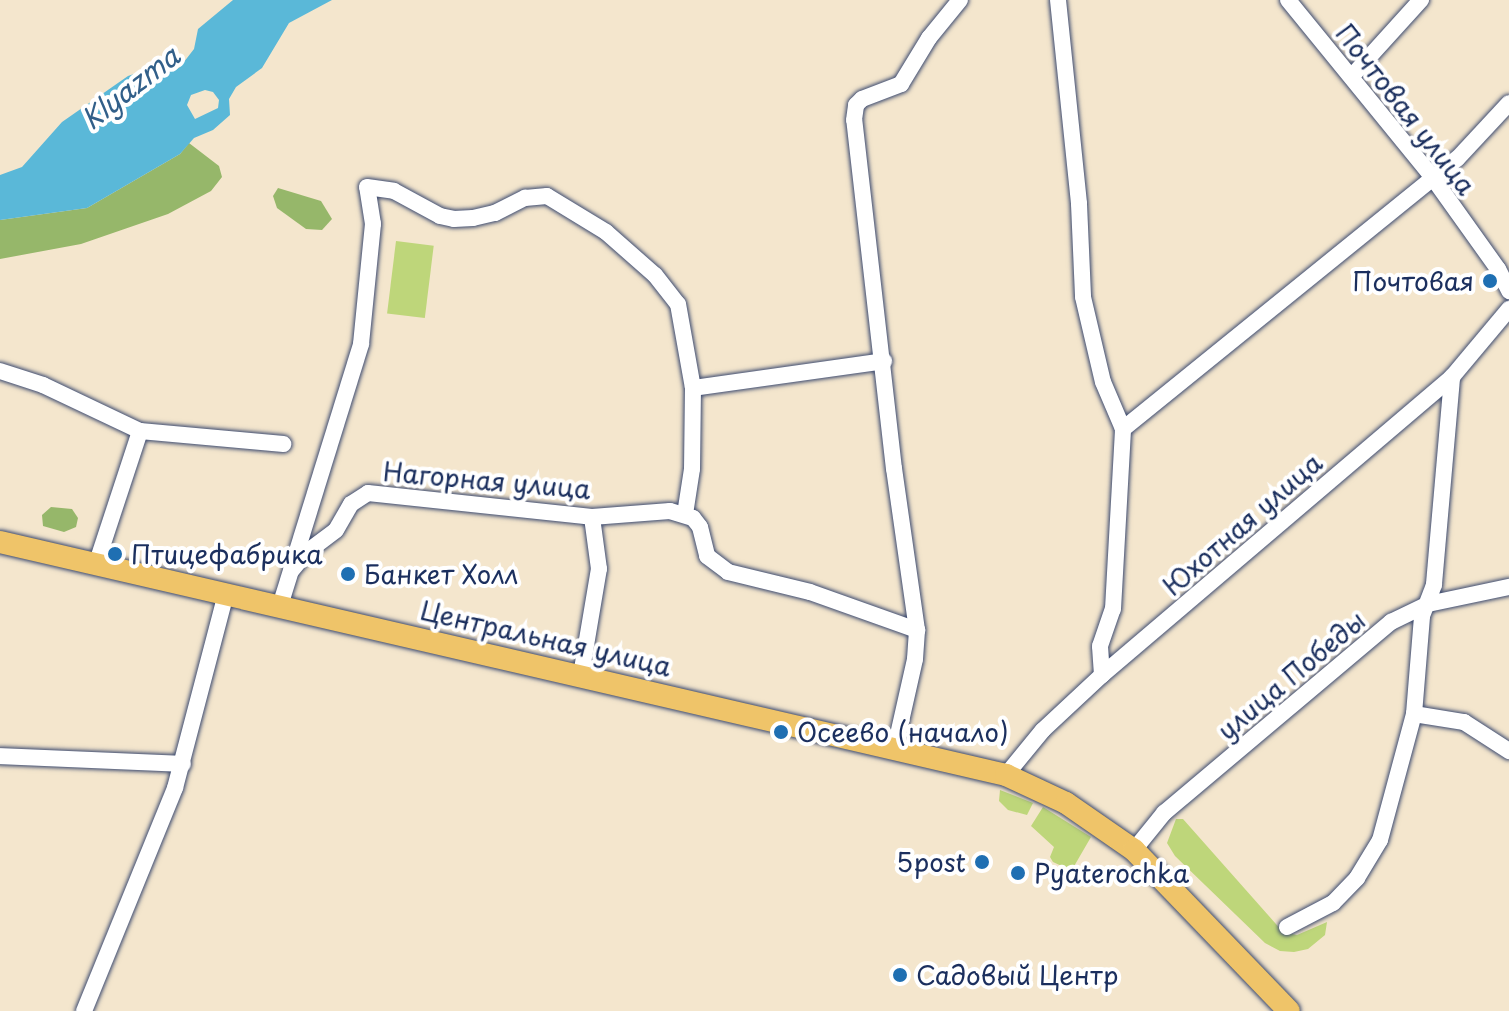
<!DOCTYPE html>
<html>
<head>
<meta charset="utf-8">
<style>
	body { margin:0 }
	#map { position:relative; width:1509px; height:1011px; overflow:hidden; background:#f4e6cd; font-family:"Playpen Sans",sans-serif }
	div>[style] { position:absolute }
	.green>* { inset:0; background:#bed67a; transform-origin:0 0 }
	.forest>* { inset:0; background:#96b76a }
	.water>* { inset:0; background:#5ab8d8 }
	.roads { filter:drop-shadow(0 0 2px #3c4a6f) drop-shadow(0 0 2px #3c4a6f) }
	.minor>* { height:16px; margin:-8px; padding:0 8px; transform-origin:8px; border-radius:8px; background:#fff }
	.major>* { height:22px; margin:-11px; padding:0 11px; transform-origin:11px; border-radius:11px; background:#efc469 }
	.dots>* { width:22px; height:22px; translate:-50% -50%; box-sizing:border-box; border:4px solid #fff; border-radius:50% }
	span { translate:-50% -50%; white-space:nowrap; text-align:center; line-height:1.15; -webkit-text-stroke:8px #fff; paint-order:stroke }
	.street-label { font-size:26px; color:#1b2f5e }
	.poi-label { font-size:26px; color:#1b2f5e }
	.right { translate:-100% -50%; text-align:right }
	.left { translate:0 -50%; text-align:left }
	.water-label { font-size:28px; color:#315f89; font-style:italic }
</style>
</head>
<body>
<div id="map">
	<div class="green">
		<div style="left:396px;top:241px;width:38px;height:73px;rotate:7deg"></div>
		<div style="clip-path:polygon(1000px 790px,1033px 803px,1027px 815px,1008px 810px,999px 801px)"></div>
		<div style="clip-path:polygon(1043px 807px,1091px 837px,1073px 868px,1068px 869px,1053px 862px,1050px 857px,1054px 847px,1031px 826px)"></div>
		<div style="clip-path:polygon(1176px 819px,1183px 819px,1283px 932px,1297px 935px,1327px 922px,1325px 935px,1308px 949px,1294px 952px,1280px 951px,1265px 943px,1175px 856px,1167px 843px)"></div>
	</div>
	<div class="forest">
		<div style="clip-path:polygon(189px 143px,219px 166px,222px 177px,211px 191px,168px 214px,81px 244px,0 259px,0 220px,87px 208px,180px 154px)"></div>
		<div style="clip-path:polygon(278px 188px,321px 201px,332px 219px,322px 230px,306px 229px,277px 208px,273px 196px)"></div>
		<div style="clip-path:polygon(51px 507px,72px 509px,78px 518px,76px 527px,64px 532px,43px 526px,42px 515px)"></div>
	</div>
	<div class="water">
		<div style="clip-path:polygon(evenodd,233px 0,332px 0,289px 23px,262px 68px,236px 87px,229px 99px,230px 115px,213px 130px,194px 138px,180px 154px,87px 208px,0 220px,0 175px,22px 167px,62px 122px,128px 76px,151px 68px,165px 66px,174px 71px,180px 67px,194px 49px,198px 29px,233px 0,205px 90px,213px 92px,219px 100px,218px 108px,195px 119px,187px 105px,191px 95px,205px 90px)"></div>
	</div>
	<div class="roads">
		<div class="minor">
			<div style="left:1058px;top:0;width:205px;rotate:84.1deg"></div>
			<div style="left:1079px;top:204px;width:93px;rotate:87.5deg"></div>
			<div style="left:1083px;top:297px;width:87px;rotate:76.8deg"></div>
			<div style="left:1103px;top:382px;width:51px;rotate:66.9deg"></div>
			<div style="left:1288px;top:0;width:230px;rotate:50.8deg"></div>
			<div style="left:1433px;top:178px;width:112px;rotate:54.5deg"></div>
			<div style="left:1498px;top:269px;width:25px;rotate:63deg"></div>
			<div style="left:1352px;top:76px;width:103px;rotate:-47.8deg"></div>
			<div style="left:0;top:371px;width:45px;rotate:18deg"></div>
			<div style="left:43px;top:385px;width:107px;rotate:25.4deg"></div>
			<div style="left:140px;top:431px;width:144px;rotate:5.2deg"></div>
			<div style="left:693px;top:388px;width:193px;rotate:-8deg"></div>
			<div style="left:96px;top:565px;width:141px;rotate:-71.8deg"></div>
			<div style="left:291px;top:571px;width:25px;rotate:-50deg"></div>
			<div style="left:307px;top:552px;width:36px;rotate:-37deg"></div>
			<div style="left:336px;top:530px;width:30px;rotate:-60deg"></div>
			<div style="left:351px;top:504px;width:20px;rotate:-33deg"></div>
			<div style="left:368px;top:493px;width:225px;rotate:6.1deg"></div>
			<div style="left:592px;top:517px;width:78px;rotate:-4.4deg"></div>
			<div style="left:670px;top:511px;width:24px;rotate:17deg"></div>
			<div style="left:693px;top:518px;width:11px;rotate:52deg"></div>
			<div style="left:700px;top:527px;width:30px;rotate:76deg"></div>
			<div style="left:707px;top:556px;width:26px;rotate:37deg"></div>
			<div style="left:728px;top:572px;width:84px;rotate:13.7deg"></div>
			<div style="left:810px;top:592px;width:114px;rotate:19.6deg"></div>
			<div style="left:280px;top:606px;width:274px;rotate:-72.8deg"></div>
			<div style="left:361px;top:344px;width:121px;rotate:-84.3deg"></div>
			<div style="left:373px;top:224px;width:37px;rotate:-99deg"></div>
			<div style="left:367px;top:187px;width:27px;rotate:8deg"></div>
			<div style="left:394px;top:191px;width:52px;rotate:28.5deg"></div>
			<div style="left:440px;top:216px;width:14px;rotate:12deg"></div>
			<div style="left:454px;top:219px;width:19px;rotate:-3deg"></div>
			<div style="left:473px;top:218px;width:23px;rotate:-13deg"></div>
			<div style="left:495px;top:213px;width:34px;rotate:-27deg"></div>
			<div style="left:525px;top:198px;width:22px;rotate:-5deg"></div>
			<div style="left:547px;top:196px;width:69px;rotate:31.4deg"></div>
			<div style="left:606px;top:232px;width:65px;rotate:41.3deg"></div>
			<div style="left:655px;top:275px;width:37px;rotate:52deg"></div>
			<div style="left:678px;top:304px;width:85px;rotate:79.9deg"></div>
			<div style="left:693px;top:388px;width:81px;rotate:90.7deg"></div>
			<div style="left:692px;top:469px;width:46px;rotate:98.8deg"></div>
			<div style="left:581px;top:675px;width:108px;rotate:-80.4deg"></div>
			<div style="left:599px;top:569px;width:52px;rotate:-97.7deg"></div>
			<div style="left:1102px;top:675px;width:29px;rotate:-94deg"></div>
			<div style="left:1100px;top:646px;width:39px;rotate:-71deg"></div>
			<div style="left:1113px;top:609px;width:180px;rotate:-86.8deg"></div>
			<div style="left:1123px;top:429px;width:429px;rotate:-39deg"></div>
			<div style="left:1457px;top:159px;width:76px;rotate:-47.1deg"></div>
			<div style="left:1414px;top:714px;width:51px;rotate:9.1deg"></div>
			<div style="left:1464px;top:722px;width:54px;rotate:32.8deg"></div>
			<div style="left:895px;top:748px;width:91px;rotate:-77.3deg"></div>
			<div style="left:915px;top:659px;width:29px;rotate:-86deg"></div>
			<div style="left:917px;top:630px;width:163px;rotate:-98.1deg"></div>
			<div style="left:894px;top:469px;width:351px;rotate:-96.5deg"></div>
			<div style="left:854px;top:120px;width:15px;rotate:-82deg"></div>
			<div style="left:856px;top:105px;width:8px;rotate:-45deg"></div>
			<div style="left:862px;top:99px;width:42px;rotate:-21deg"></div>
			<div style="left:901px;top:84px;width:54px;rotate:-58.7deg"></div>
			<div style="left:929px;top:38px;width:49px;rotate:-50.8deg"></div>
			<div style="left:0;top:756px;width:183px;rotate:2.5deg"></div>
			<div style="left:1006px;top:775px;width:58px;rotate:-50.6deg"></div>
			<div style="left:1043px;top:730px;width:81px;rotate:-43deg"></div>
			<div style="left:1102px;top:675px;width:460px;rotate:-40.4deg"></div>
			<div style="left:1452px;top:377px;width:89px;rotate:-50deg"></div>
			<div style="left:1134px;top:850px;width:48px;rotate:-51deg"></div>
			<div style="left:1164px;top:813px;width:297px;rotate:-40.1deg"></div>
			<div style="left:1391px;top:622px;width:41px;rotate:-25.9deg"></div>
			<div style="left:1428px;top:604px;width:83px;rotate:-11.9deg"></div>
			<div style="left:1287px;top:927px;width:52px;rotate:-27.6deg"></div>
			<div style="left:1333px;top:903px;width:35px;rotate:-46deg"></div>
			<div style="left:1357px;top:878px;width:44px;rotate:-58.8deg"></div>
			<div style="left:1380px;top:840px;width:131px;rotate:-74.9deg"></div>
			<div style="left:1414px;top:714px;width:98px;rotate:-85.3deg"></div>
			<div style="left:1422px;top:616px;width:34px;rotate:-69deg"></div>
			<div style="left:1434px;top:584px;width:208px;rotate:-85deg"></div>
			<div style="left:84px;top:1011px;width:241px;rotate:-67.8deg"></div>
			<div style="left:175px;top:788px;width:201px;rotate:-75.3deg"></div>
		</div>
		<div class="major">
			<div style="left:0;top:542px;width:1033px;rotate:13.04deg"></div>
			<div style="left:1006px;top:775px;width:66px;rotate:25deg"></div>
			<div style="left:1066px;top:803px;width:83px;rotate:34.7deg"></div>
			<div style="left:1134px;top:850px;width:223px;rotate:46.1deg"></div>
		</div>
	</div>
	<div class="dots">
		<div style="left:1490px;top:281px;background:#1f6fb2"></div>
		<div style="left:115px;top:554px;background:#1f6fb2"></div>
		<div style="left:348px;top:574px;background:#1f6fb2"></div>
		<div style="left:781px;top:732px;background:#1f6fb2"></div>
		<div style="left:982px;top:862px;background:#1f6fb2"></div>
		<div style="left:1018px;top:873px;background:#1f6fb2"></div>
		<div style="left:900px;top:975px;background:#1f6fb2"></div>
	</div>
	<div class="street-label">
		<span style="left:1406px;top:109px;rotate:52deg">Почтовая улица</span>
		<span style="left:487px;top:480px;rotate:5deg">Нагорная улица</span>
		<span style="left:1242px;top:524px;rotate:-41deg">Юхотная улица</span>
		<span style="left:546px;top:638px;rotate:13deg">Центральная улица</span>
		<span style="left:1291px;top:675px;rotate:-40deg">улица Победы</span>
	</div>
	<div class="poi-label">
		<span class="right" style="left:1474px;top:281px">Почтовая</span>
		<span class="left" style="left:131px;top:554px">Птицефабрика</span>
		<span class="left" style="left:364px;top:574px">Банкет Холл</span>
		<span class="left" style="left:797px;top:732px">Осеево (начало)</span>
		<span class="right" style="left:966px;top:862px">5post</span>
		<span class="left" style="left:1034px;top:873px">Pyaterochka</span>
		<span class="left" style="left:916px;top:975px">Садовый Центр</span>
	</div>
	<div class="water-label">
		<span style="left:130px;top:87px;rotate:-38deg">Klyazma</span>
	</div>
</div>
</body>
</html>
